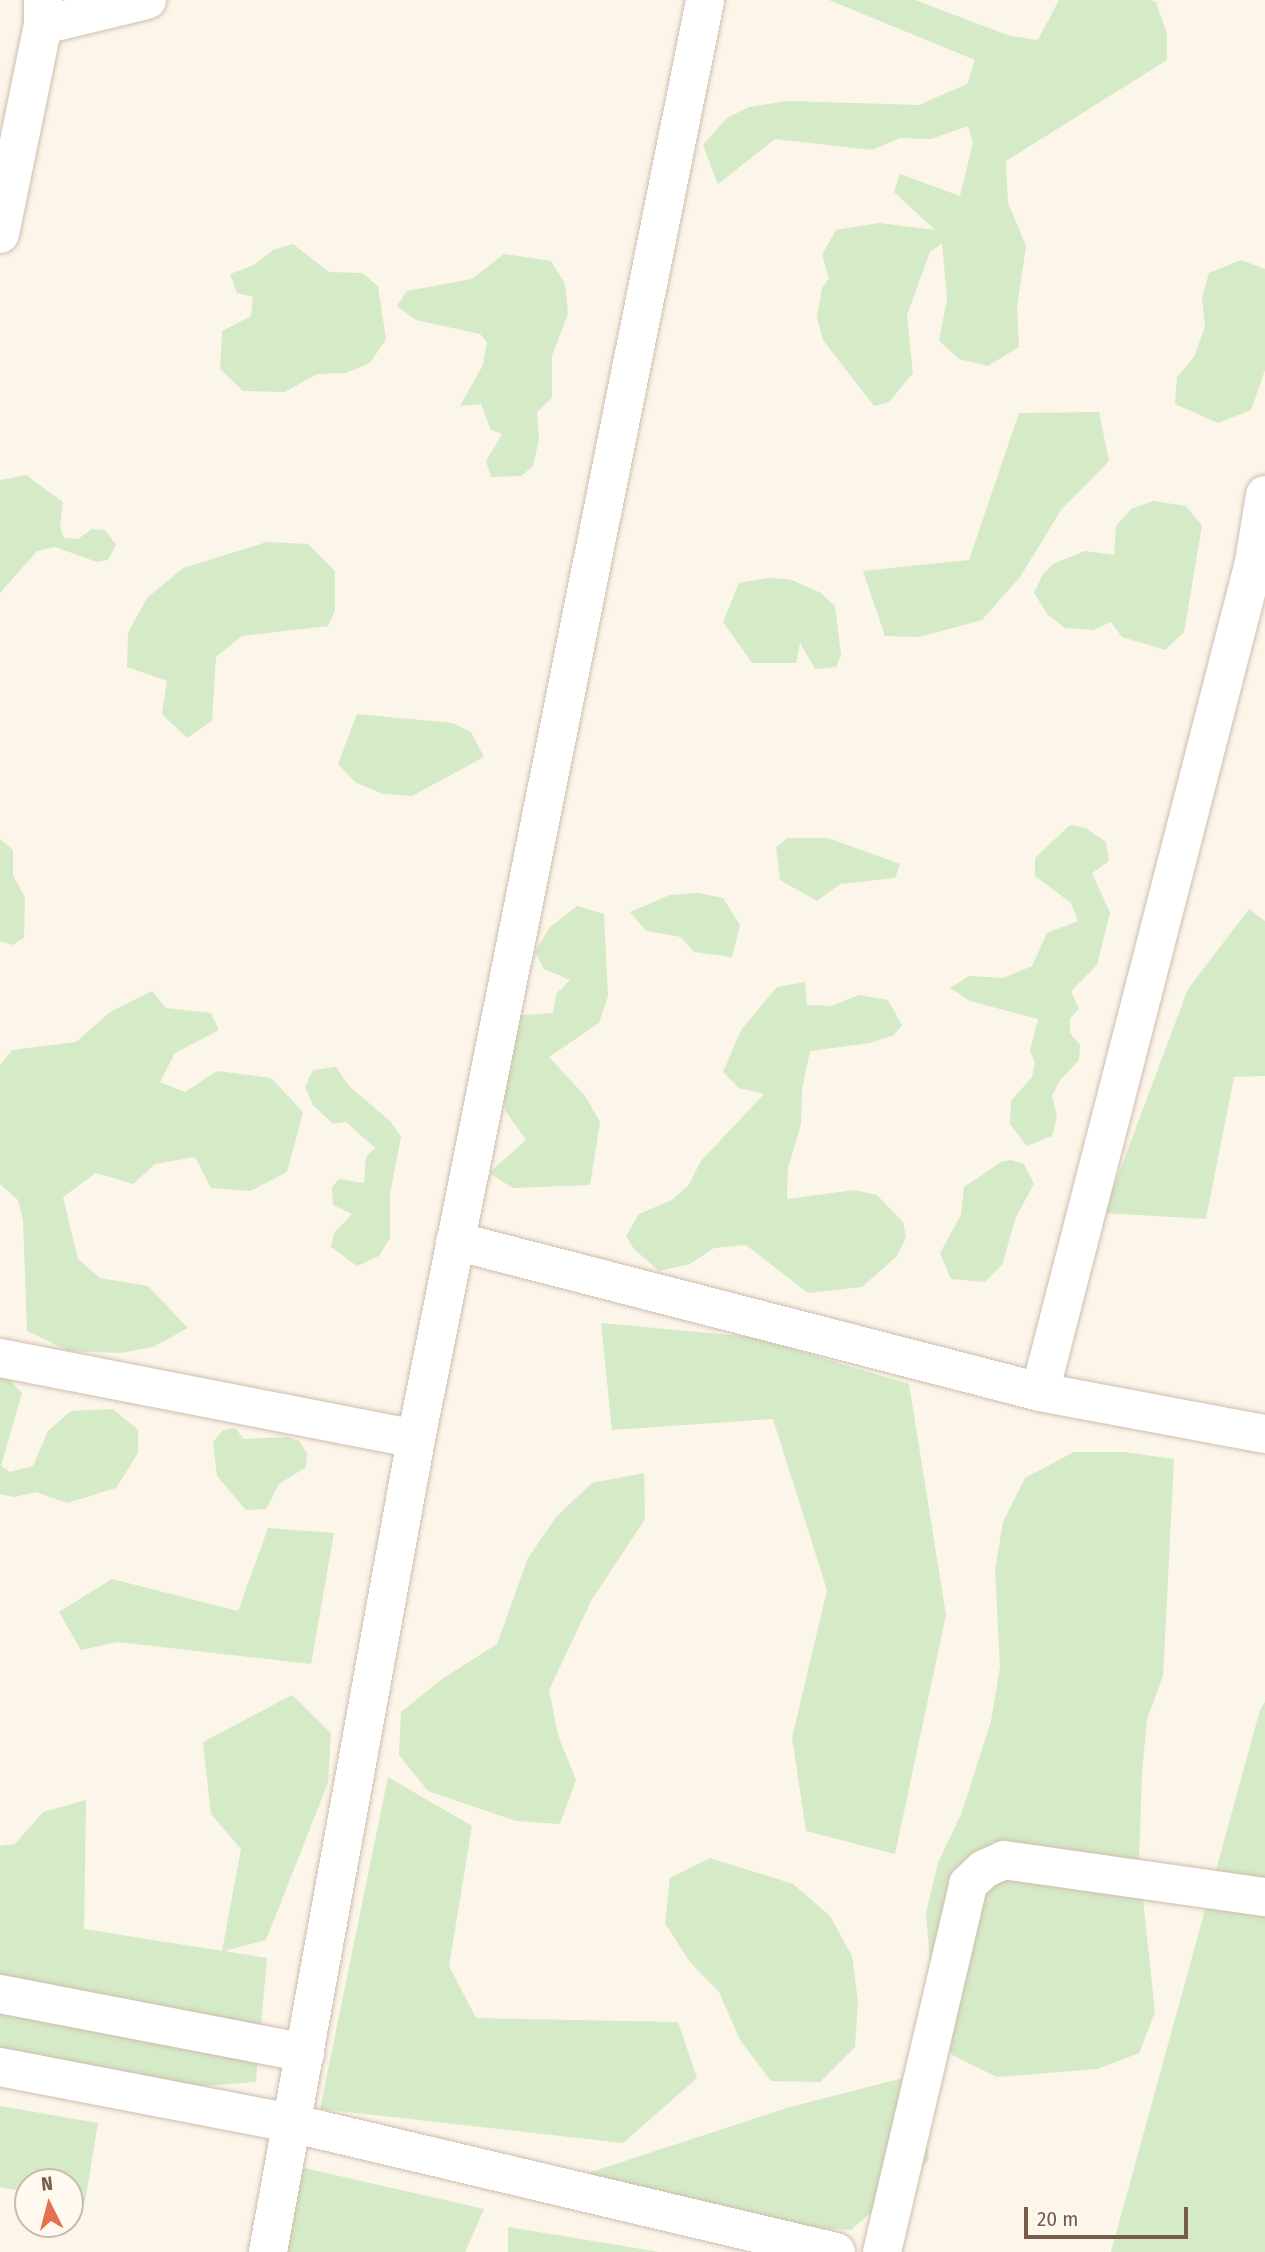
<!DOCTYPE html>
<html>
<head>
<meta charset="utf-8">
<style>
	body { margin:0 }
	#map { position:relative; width:1265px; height:2252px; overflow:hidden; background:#fcf5e9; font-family:"Fira Sans Condensed",sans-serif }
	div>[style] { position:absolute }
	.green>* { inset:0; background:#d5eac6 }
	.roads { filter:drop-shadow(0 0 2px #cebdae) drop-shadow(0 0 2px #cebdae) }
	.minor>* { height:38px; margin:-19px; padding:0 19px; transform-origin:19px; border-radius:19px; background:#fff }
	span { translate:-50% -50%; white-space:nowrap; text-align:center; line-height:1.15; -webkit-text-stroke:5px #fff9ef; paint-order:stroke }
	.north { position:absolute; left:14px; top:2168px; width:70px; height:70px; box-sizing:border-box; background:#fff9ef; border:2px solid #c9baae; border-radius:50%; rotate:354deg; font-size:19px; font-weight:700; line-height:28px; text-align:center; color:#775c4c }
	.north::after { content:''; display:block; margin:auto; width:24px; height:32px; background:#e47250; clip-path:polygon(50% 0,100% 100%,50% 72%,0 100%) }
	.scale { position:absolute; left:1024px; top:2207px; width:164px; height:32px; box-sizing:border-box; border:4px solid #775c4c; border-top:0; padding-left:9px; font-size:21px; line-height:24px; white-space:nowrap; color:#775c4c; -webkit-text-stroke:5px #fff9ef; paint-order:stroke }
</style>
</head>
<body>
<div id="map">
	<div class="green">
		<div style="clip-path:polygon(829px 0,915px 0,1010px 36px,1038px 40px,1059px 0,1150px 0,1156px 2px,1167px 34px,1167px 60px,1006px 161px,1008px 203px,1026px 246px,1017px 307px,1019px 347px,988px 366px,959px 359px,939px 341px,947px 299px,942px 243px,930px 252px,907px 315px,913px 373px,889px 402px,874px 406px,823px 340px,817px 317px,822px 288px,829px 278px,822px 255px,836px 230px,879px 223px,935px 230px,894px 192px,900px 174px,960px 196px,973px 143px,968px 126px,931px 139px,900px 138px,872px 150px,775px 139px,718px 184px,703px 145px,727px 118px,749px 107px,788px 101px,919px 105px,967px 84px,975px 60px)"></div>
		<div style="clip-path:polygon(293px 244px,329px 272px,362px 273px,378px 286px,386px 339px,370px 363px,346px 373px,317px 374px,285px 392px,243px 391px,220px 369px,222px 331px,251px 316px,253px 297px,237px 293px,230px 274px,254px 265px,273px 250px)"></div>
		<div style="clip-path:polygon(504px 254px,551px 261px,565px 284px,568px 314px,552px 356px,552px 398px,537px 412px,539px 439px,533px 466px,521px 476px,491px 477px,486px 461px,502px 434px,491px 430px,481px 404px,460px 406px,483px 365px,487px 342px,480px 334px,416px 320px,397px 306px,407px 291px,472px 279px)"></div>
		<div style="clip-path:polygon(1241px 260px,1265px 269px,1265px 370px,1251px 410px,1218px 423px,1175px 404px,1177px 377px,1194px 357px,1205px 327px,1202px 298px,1209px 273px)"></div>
		<div style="clip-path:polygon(1099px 412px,1109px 461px,1061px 510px,1020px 577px,982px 620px,919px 637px,885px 636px,863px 571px,969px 560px,1019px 413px)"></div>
		<div style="clip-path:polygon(26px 475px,63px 502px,60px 527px,64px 538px,78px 539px,92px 529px,105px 530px,116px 545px,108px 560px,97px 562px,55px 547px,37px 551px,0 593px,0 480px)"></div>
		<div style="clip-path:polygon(1153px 501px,1186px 506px,1202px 526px,1184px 632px,1165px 650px,1122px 637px,1111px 622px,1093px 630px,1065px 628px,1048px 615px,1034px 593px,1043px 574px,1053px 564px,1085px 551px,1114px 555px,1116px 526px,1131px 509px)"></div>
		<div style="clip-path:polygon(267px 542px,308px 544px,335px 571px,335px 611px,328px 626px,242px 636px,216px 657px,212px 721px,187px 738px,162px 714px,167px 681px,127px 667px,128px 633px,147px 598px,183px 568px)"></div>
		<div style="clip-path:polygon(768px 578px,789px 579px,821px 593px,835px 606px,841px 655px,836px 667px,815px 669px,800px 643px,796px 663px,752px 663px,723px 622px,739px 583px)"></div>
		<div style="clip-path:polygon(357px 714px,453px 723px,471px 732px,484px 757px,412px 796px,383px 794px,355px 782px,338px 764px)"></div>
		<div style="clip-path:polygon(1070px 825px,1086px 828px,1106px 842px,1109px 861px,1092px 873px,1110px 913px,1097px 965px,1071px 991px,1079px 1009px,1070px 1018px,1070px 1033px,1080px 1045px,1079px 1060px,1060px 1080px,1052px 1096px,1057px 1117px,1052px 1136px,1027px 1146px,1010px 1124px,1011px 1101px,1032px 1077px,1035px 1063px,1030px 1051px,1038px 1019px,970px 1001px,950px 988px,969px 976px,1003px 978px,1032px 966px,1047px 933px,1078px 921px,1071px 903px,1035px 876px,1035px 858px)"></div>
		<div style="clip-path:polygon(788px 838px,828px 838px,900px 864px,895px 878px,840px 884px,817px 901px,780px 880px,776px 847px)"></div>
		<div style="clip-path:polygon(0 839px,13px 850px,13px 875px,25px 898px,24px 938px,12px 945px,0 941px)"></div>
		<div style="clip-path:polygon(698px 893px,723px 898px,740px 925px,732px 957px,694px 952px,681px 937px,646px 931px,630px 912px,670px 895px)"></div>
		<div style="clip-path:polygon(577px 906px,604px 914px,608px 996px,599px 1023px,549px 1057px,585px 1096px,600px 1122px,590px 1185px,513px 1188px,489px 1173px,526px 1140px,506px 1112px,501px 1091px,510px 1016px,553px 1013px,556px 994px,570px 980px,544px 969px,535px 952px,550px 927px)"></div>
		<div style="clip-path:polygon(1249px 909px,1265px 921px,1265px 1076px,1234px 1077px,1206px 1219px,1104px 1213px,1188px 989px)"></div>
		<div style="clip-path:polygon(805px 982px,807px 1005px,832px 1006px,859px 995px,888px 1000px,902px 1025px,894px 1035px,870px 1043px,810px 1051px,802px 1089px,801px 1124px,788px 1168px,787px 1199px,854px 1190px,877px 1195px,903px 1222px,906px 1237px,897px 1256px,862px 1287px,808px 1293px,746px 1245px,714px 1248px,690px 1264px,659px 1271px,634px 1249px,626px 1236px,639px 1214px,672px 1200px,688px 1186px,701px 1161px,764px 1094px,739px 1088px,723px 1072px,741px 1030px,777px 987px)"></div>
		<div style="clip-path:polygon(152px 991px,166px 1008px,211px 1013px,219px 1030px,175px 1053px,160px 1082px,185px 1092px,217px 1071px,271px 1078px,303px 1112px,287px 1172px,250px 1191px,211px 1188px,195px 1157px,155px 1164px,133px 1184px,96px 1173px,63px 1197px,78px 1259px,100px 1278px,148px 1286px,188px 1328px,153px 1347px,120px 1353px,69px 1351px,27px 1331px,23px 1220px,18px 1200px,0 1184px,0 1065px,12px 1050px,76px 1042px,110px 1012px)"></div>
		<div style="clip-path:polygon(336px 1067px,349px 1086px,391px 1122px,401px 1137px,390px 1194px,390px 1238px,379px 1256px,357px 1266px,331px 1247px,334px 1233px,352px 1214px,333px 1205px,332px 1187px,339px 1179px,364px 1183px,366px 1157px,375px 1148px,346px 1122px,333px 1124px,313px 1105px,305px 1087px,313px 1070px)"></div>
		<div style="clip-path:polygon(1011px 1160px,1024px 1164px,1034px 1184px,1016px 1217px,1002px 1265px,985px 1282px,951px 1279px,940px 1253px,961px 1215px,964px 1187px,1001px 1162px)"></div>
		<div style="clip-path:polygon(601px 1323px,752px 1337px,909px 1384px,946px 1615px,895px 1854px,806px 1831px,792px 1738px,827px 1590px,773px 1419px,612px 1430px)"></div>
		<div style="clip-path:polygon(4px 1374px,22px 1393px,1px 1466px,10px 1472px,33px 1466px,48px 1431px,71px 1411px,113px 1409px,138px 1430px,138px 1453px,116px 1488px,67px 1503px,36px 1492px,14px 1497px,0 1494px,0 1375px)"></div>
		<div style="clip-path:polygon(235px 1428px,244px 1439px,288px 1437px,299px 1441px,307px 1453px,306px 1467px,279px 1484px,266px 1509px,246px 1510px,217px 1476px,213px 1442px,223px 1430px)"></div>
		<div style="clip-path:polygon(1074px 1452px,1124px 1452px,1174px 1459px,1163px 1676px,1147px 1719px,1142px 1772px,1139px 1862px,1155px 2012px,1139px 2053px,1097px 2069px,997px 2077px,952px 2055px,934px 2012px,926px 1913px,938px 1863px,962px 1812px,991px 1721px,1000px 1667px,995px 1570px,1003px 1522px,1025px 1478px)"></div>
		<div style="clip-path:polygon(644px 1473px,645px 1519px,591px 1601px,549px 1690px,558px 1735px,576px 1780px,560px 1824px,516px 1821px,428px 1791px,399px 1755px,401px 1712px,442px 1679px,497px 1644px,528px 1558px,557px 1516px,592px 1483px)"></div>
		<div style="clip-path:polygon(268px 1528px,334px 1533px,311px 1664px,117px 1642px,81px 1650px,59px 1612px,112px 1579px,238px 1611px)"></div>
		<div style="clip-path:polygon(292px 1695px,331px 1733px,328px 1783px,266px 1940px,224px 1951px,267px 1958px,256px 2082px,111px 2093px,0 2076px,0 1846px,15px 1844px,43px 1812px,86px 1800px,84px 1929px,222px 1951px,241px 1849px,211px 1814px,203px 1742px)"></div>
		<div style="clip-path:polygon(1265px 1702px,1265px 2252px,1111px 2252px,1260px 1710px)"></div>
		<div style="clip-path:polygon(388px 1777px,472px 1826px,449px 1966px,476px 2018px,678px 2022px,697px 2078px,623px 2143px,320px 2109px)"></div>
		<div style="clip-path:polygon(710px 1858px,793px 1884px,830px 1916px,852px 1956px,858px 2001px,855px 2047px,820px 2082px,771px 2081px,740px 2040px,719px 1992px,689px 1961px,665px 1923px,670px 1878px)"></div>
		<div style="clip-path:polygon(915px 2075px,929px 2160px,851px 2230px,627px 2218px,585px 2174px,790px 2107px)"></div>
		<div style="clip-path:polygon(0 2106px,98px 2123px,85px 2202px,70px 2200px,70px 2182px,28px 2182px,28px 2192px,0 2187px)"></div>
		<div style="clip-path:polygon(300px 2167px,484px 2209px,465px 2252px,285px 2252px)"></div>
		<div style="clip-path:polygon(508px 2227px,659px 2252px,508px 2252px)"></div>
	</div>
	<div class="roads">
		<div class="minor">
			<div style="left:43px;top:25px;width:107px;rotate:-13.5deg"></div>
			<div style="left:0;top:234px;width:213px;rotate:-78.4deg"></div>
			<div style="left:43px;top:25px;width:25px;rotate:-90deg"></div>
			<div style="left:455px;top:1241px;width:604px;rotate:14.47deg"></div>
			<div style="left:1040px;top:1392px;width:229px;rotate:10.6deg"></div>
			<div style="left:0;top:1358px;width:424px;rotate:11deg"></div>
			<div style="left:1040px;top:1392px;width:857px;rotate:-75.54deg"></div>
			<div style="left:1254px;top:562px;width:68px;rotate:-80.7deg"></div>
			<div style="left:0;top:1994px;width:311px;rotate:10.9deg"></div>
			<div style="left:0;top:2067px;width:296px;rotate:10.9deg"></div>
			<div style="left:291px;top:2123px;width:560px;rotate:13.32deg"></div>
			<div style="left:268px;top:2252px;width:826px;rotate:-79.68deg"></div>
			<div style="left:416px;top:1439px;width:1468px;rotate:-78.64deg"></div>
			<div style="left:882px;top:2252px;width:378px;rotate:-76.8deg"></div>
			<div style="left:968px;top:1884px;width:22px;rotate:-43deg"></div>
			<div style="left:984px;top:1869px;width:22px;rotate:-24deg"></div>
			<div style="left:1004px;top:1860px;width:264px;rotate:8.1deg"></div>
		</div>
	</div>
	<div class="north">N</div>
	<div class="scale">20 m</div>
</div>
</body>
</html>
